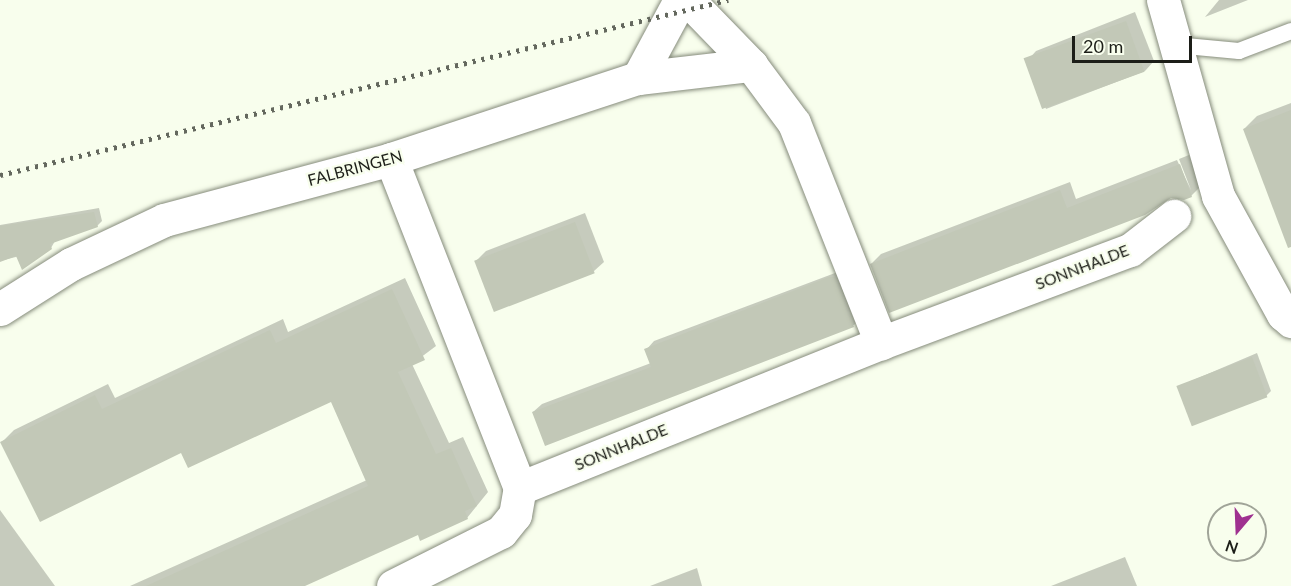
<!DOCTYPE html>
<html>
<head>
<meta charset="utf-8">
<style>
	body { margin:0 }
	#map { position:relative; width:1291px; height:586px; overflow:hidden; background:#f8feed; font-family:Lato,sans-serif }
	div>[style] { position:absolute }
	.shadow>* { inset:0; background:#0003 }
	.building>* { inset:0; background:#c2c8b7; transform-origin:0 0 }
	.roads { filter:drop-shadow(0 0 2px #858b7b) drop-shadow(0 0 2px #858b7b) }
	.service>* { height:16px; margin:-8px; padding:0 8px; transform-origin:8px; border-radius:8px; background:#fff }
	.minor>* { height:33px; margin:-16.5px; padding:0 16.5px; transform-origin:16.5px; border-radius:16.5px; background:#fff }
	.rail>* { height:4.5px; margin-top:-2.25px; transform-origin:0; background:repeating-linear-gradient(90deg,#64685e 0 3px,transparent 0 9px) }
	span { translate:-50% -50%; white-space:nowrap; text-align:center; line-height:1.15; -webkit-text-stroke:4.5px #f8feed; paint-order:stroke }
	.street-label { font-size:16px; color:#1c1e18 }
	.north { position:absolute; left:1207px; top:502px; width:60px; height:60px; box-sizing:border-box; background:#f8feed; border:2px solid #a0a498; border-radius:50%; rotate:199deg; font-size:16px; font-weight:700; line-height:24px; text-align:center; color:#1c1e18 }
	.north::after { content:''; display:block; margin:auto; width:21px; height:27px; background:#9f3190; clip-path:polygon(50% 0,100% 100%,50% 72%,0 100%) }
	.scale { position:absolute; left:1072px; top:36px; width:120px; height:27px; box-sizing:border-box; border:3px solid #1c1e18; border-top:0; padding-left:8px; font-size:18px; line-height:21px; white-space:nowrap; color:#1c1e18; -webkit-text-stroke:4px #f8feed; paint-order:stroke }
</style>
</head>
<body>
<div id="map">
	<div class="shadow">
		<div style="clip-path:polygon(1219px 0,1248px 0,1205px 17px)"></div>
		<div style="clip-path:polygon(1135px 12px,1154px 61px,1145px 71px,1046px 109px,1027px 61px,1036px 51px)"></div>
		<div style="clip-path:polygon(1291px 103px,1291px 204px,1244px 129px,1257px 116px)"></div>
		<div style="clip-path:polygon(1189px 155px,1201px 186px,1191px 196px,1171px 196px,871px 264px,881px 254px,1070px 182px,1076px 199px,1177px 160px,1191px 190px,1179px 159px)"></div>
		<div style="clip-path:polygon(99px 208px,102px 221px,97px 226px,55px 241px,51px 248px,0 261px,0 225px)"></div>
		<div style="clip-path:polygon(585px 213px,604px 262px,594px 271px,476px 261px,486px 251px)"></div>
		<div style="clip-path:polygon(843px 270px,862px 317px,854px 325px,546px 444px,533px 412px,542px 404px,651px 363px,646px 350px,654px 341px)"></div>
		<div style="clip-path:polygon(405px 278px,436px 346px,412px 364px,449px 443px,463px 437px,488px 492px,467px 518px,419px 533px,299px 586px,130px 586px,367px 480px,332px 400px,181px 451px,2px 442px,14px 430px,108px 384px,115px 398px,283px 319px,288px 332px)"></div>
		<div style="clip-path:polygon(1257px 353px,1271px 391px,1266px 396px,1177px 387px)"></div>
		<div style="clip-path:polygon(0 510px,55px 586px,0 586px)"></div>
		<div style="clip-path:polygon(1125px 557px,1137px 586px,1051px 586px)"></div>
		<div style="clip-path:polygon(697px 568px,702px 586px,650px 586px)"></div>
	</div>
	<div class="building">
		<div style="left:1126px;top:21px;width:54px;height:109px;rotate:70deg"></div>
		<div style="clip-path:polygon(1291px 110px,1291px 247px,1288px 248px,1243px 129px)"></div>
		<div style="clip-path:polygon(1180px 164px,1192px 197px,1184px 200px,1171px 198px,1145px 215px,889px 313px,870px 264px,1060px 190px,1067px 208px)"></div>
		<div style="clip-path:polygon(94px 212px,98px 227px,50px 244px,52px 249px,22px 270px,16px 256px,0 262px,0 226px)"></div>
		<div style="left:575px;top:222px;width:55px;height:108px;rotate:69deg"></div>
		<div style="clip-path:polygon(829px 277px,835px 277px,854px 327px,545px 446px,532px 412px,651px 367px,644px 349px)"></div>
		<div style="clip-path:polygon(392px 289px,425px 360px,398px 372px,436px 454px,451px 448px,477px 506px,465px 511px,468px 519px,420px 541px,418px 535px,305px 586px,146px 586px,368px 486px,331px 402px,188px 468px,181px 453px,40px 522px,0 442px,95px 395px,102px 409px,270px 330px,276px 343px)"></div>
		<div style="left:1252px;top:357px;width:43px;height:81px;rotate:69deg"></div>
	</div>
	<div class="roads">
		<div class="service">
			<div style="left:1175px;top:45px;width:64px;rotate:5.4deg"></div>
			<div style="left:1239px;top:51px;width:56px;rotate:-21deg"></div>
		</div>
		<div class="minor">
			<div style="left:688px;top:0;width:91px;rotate:45.9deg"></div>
			<div style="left:1163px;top:0;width:204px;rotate:74.3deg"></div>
			<div style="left:1218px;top:196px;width:135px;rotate:61.2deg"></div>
			<div style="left:1283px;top:314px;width:11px;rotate:41deg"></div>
			<div style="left:638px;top:78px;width:114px;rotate:-6.6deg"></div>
			<div style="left:751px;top:65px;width:72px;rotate:53.4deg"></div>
			<div style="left:794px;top:123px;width:237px;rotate:68.4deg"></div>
			<div style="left:391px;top:159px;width:353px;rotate:68.6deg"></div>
			<div style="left:0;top:309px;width:84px;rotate:-32.4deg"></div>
			<div style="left:71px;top:264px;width:103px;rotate:-25.3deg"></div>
			<div style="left:164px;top:220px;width:235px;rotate:-15deg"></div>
			<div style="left:391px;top:159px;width:260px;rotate:-18.2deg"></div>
			<div style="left:638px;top:78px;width:89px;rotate:-61.7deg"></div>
			<div style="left:393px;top:586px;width:121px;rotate:-26.6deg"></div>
			<div style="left:501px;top:532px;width:22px;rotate:-51deg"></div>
			<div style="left:515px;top:515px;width:27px;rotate:-80deg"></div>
			<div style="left:520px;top:488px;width:389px;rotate:-21.9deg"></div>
			<div style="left:881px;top:343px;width:266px;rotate:-20.5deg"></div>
			<div style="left:1130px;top:250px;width:56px;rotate:-37.7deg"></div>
		</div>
	</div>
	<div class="rail">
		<div style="left:0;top:175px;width:749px;rotate:-13.52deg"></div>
	</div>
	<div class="street-label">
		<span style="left:355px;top:168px;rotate:-15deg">FALBRINGEN</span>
		<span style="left:1082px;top:267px;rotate:-21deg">SONNHALDE</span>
		<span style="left:621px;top:447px;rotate:-22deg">SONNHALDE</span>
	</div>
	<div class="north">N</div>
	<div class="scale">20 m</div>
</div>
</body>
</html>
